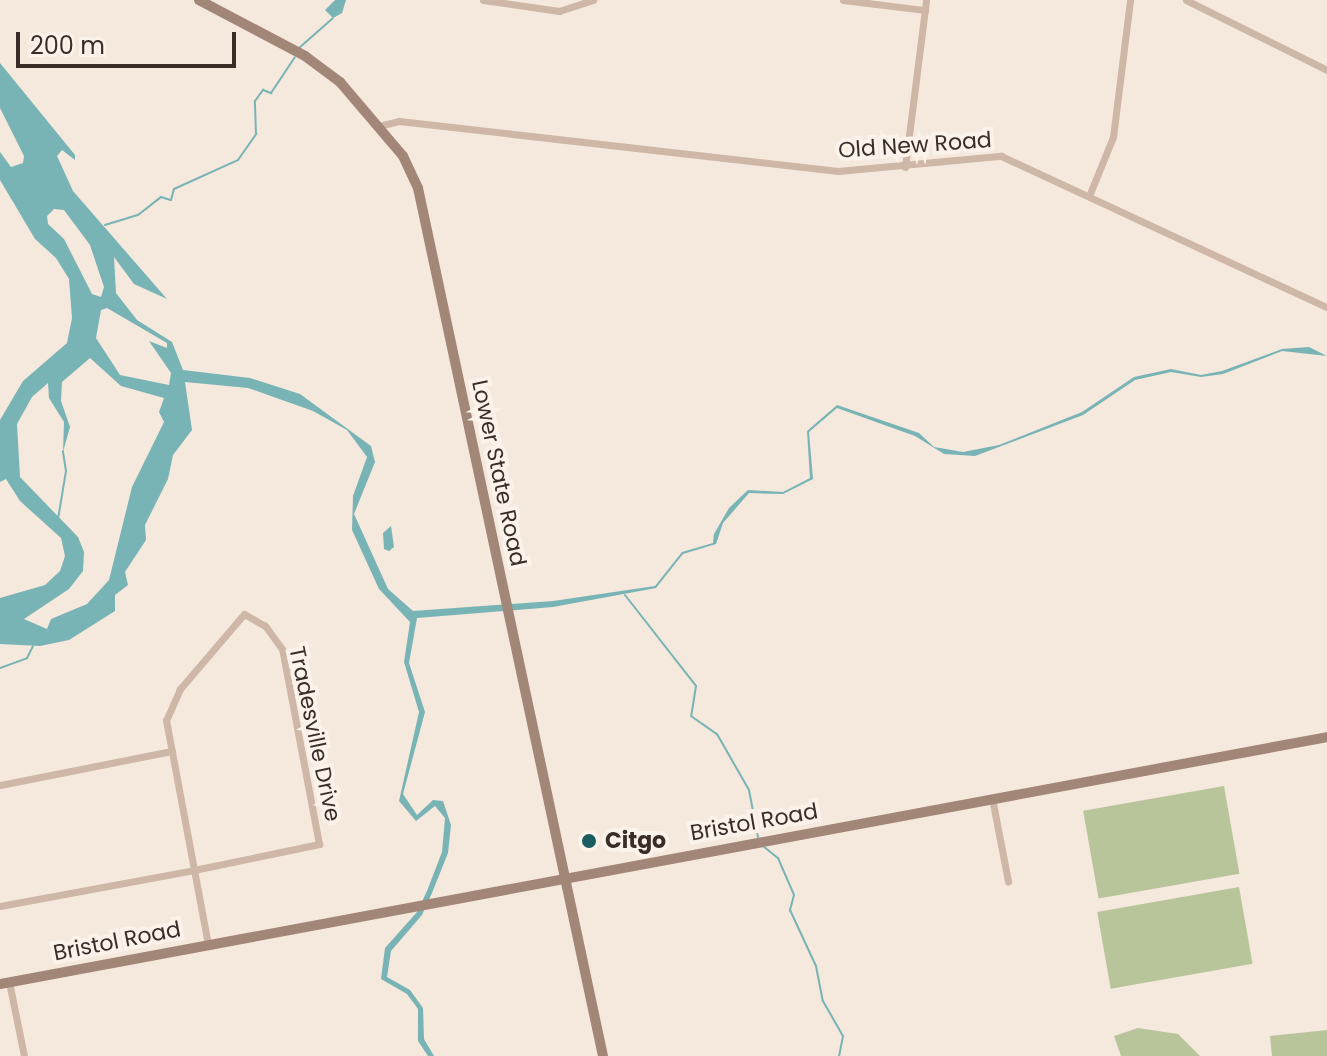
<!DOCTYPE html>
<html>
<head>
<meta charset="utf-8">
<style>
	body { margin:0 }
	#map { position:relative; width:1327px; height:1056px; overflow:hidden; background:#f5e8dc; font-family:Poppins,sans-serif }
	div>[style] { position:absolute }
	.green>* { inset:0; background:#b8c59a; transform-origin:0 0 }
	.water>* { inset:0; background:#78b4b5 }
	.stream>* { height:2px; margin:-1px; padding:0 1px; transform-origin:1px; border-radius:1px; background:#78b4b5 }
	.street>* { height:7px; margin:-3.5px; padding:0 3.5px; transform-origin:3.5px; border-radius:3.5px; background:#ceb7a6 }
	.secondary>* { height:10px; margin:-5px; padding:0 5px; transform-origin:5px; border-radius:5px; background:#a28677 }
	.dots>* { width:22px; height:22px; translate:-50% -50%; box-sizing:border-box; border:4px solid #fbf2e9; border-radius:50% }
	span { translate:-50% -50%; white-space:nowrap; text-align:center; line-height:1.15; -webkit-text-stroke:8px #fbf2e9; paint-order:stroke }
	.street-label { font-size:22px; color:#3a2d28 }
	.poi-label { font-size:22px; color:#3a2d28; font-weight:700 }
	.left { translate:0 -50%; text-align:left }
	.scale { position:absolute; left:16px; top:32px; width:220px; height:36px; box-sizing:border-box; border:4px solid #3a2d28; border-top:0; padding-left:10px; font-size:24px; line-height:28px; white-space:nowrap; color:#3a2d28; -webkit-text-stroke:6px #fbf2e9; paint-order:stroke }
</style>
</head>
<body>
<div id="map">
	<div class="green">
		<div style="left:1224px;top:786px;width:89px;height:143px;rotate:80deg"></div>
		<div style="left:1239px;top:887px;width:78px;height:144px;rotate:80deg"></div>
		<div style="clip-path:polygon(1138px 1028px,1178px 1034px,1200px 1056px,1121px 1056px,1114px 1036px)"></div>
		<div style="clip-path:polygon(1327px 1030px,1327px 1056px,1272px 1056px,1270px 1036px)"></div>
	</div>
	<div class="water">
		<div style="clip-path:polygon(335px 0,346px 0,342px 13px,333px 18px,325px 10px)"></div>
		<div style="clip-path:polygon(evenodd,0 63px,75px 155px,75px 160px,62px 150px,57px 156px,73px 191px,167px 299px,134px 284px,114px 257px,116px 293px,137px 320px,172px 342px,183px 370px,250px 378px,300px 394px,371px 446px,375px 462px,354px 514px,388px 589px,413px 611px,553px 601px,655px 586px,682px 552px,713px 543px,714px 534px,729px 508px,748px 490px,783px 492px,810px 478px,807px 431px,837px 405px,919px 433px,934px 447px,963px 452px,999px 445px,1082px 412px,1134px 377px,1171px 369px,1201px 375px,1222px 371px,1282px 349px,1309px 347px,1327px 356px,1282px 351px,1223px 374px,1201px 377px,1171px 372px,1135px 380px,1083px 415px,975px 456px,944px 454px,915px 436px,837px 408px,809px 432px,813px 479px,783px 494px,749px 493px,723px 523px,716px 544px,683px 554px,656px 588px,553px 607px,417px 618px,409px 663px,425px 712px,403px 794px,417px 815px,433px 800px,443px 801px,451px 825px,448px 853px,432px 893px,422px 915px,391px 951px,387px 977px,410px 990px,423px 1008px,424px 1039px,434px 1056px,428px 1056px,418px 1041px,418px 1009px,407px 994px,381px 979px,382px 971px,385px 948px,417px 912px,427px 891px,442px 852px,445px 818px,435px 806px,416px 821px,399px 801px,419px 712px,404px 662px,410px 622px,379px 589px,352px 530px,353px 496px,367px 457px,347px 430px,313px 411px,248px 388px,185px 382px,192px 430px,173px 455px,168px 479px,145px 525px,146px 540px,125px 572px,128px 585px,115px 595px,115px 611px,69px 640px,40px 646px,0 644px,0 598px,45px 585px,60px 571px,65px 556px,61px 538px,20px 501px,6px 479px,0 482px,0 420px,23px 381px,67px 343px,72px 318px,69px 279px,56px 258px,35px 239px,0 180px,0 152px,11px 167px,23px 163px,24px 156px,0 108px,0 63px,54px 209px,64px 210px,90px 245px,104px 287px,101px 297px,92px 294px,64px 239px,48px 224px,47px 216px,54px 209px,0 63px,107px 308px,167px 343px,167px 348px,149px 341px,171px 373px,169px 385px,120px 375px,96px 338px,101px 310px,107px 308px,0 63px,90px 358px,121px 386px,164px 398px,159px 412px,164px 422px,132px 487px,109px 580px,87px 604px,51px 619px,47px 629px,24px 619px,69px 589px,83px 571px,84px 552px,78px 537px,20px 477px,17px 424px,32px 397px,48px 383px,49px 398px,64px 422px,63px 452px,70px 427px,61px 401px,62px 382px,90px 358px)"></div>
		<div style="clip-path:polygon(391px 526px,394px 547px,389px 551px,384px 549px,383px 533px)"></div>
	</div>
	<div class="stream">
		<div style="left:299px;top:48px;width:45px;rotate:-41.4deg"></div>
		<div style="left:105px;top:225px;width:34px;rotate:-17deg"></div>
		<div style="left:138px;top:215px;width:29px;rotate:-38deg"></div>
		<div style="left:161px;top:197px;width:10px;rotate:17deg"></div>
		<div style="left:171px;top:200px;width:11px;rotate:-75deg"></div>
		<div style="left:174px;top:189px;width:70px;rotate:-24.4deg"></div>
		<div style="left:238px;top:160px;width:32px;rotate:-55deg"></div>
		<div style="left:256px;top:134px;width:33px;rotate:-92deg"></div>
		<div style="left:255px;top:101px;width:14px;rotate:-54deg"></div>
		<div style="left:263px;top:90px;width:9px;rotate:21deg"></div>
		<div style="left:271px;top:93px;width:43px;rotate:-56.3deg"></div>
		<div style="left:58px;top:519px;width:49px;rotate:-80.5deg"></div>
		<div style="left:66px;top:471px;width:20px;rotate:-99deg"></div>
		<div style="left:625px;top:595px;width:115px;rotate:52deg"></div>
		<div style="left:696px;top:686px;width:30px;rotate:99deg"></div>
		<div style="left:691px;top:716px;width:32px;rotate:35deg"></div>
		<div style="left:717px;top:734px;width:64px;rotate:60.3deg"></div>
		<div style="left:749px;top:790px;width:48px;rotate:79.2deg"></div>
		<div style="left:0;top:668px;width:29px;rotate:-20deg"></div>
		<div style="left:27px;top:658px;width:13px;rotate:-63deg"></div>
		<div style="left:763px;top:846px;width:19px;rotate:39deg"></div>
		<div style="left:778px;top:858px;width:40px;rotate:66.6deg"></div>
		<div style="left:794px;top:895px;width:16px;rotate:105deg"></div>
		<div style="left:790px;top:910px;width:62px;rotate:65.1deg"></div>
		<div style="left:816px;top:966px;width:36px;rotate:79deg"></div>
		<div style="left:823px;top:1001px;width:40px;rotate:60.3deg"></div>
		<div style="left:843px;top:1036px;width:20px;rotate:101deg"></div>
	</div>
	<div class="street">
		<div style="left:483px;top:0;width:77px;rotate:8.2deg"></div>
		<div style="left:559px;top:11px;width:36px;rotate:-18deg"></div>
		<div style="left:843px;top:0;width:83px;rotate:7deg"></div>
		<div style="left:1186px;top:0;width:157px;rotate:26.4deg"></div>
		<div style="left:379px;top:126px;width:21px;rotate:-14deg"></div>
		<div style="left:399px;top:121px;width:442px;rotate:6.5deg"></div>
		<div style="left:838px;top:171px;width:164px;rotate:-5.3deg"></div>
		<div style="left:1001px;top:156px;width:359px;rotate:24.9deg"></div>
		<div style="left:905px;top:167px;width:168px;rotate:-82.8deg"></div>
		<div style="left:1089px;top:196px;width:64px;rotate:-67.9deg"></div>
		<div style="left:1113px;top:137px;width:138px;rotate:-82.9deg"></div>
		<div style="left:0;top:785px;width:175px;rotate:-11.2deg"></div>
		<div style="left:992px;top:798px;width:85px;rotate:79.1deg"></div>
		<div style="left:0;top:906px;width:197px;rotate:-10.5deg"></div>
		<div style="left:194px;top:870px;width:128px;rotate:-11.7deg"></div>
		<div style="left:319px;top:844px;width:198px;rotate:-100.7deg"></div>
		<div style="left:282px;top:649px;width:29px;rotate:-126deg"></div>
		<div style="left:265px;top:626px;width:24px;rotate:-150deg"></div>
		<div style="left:244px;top:614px;width:99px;rotate:130.5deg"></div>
		<div style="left:180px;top:689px;width:34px;rotate:114deg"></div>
		<div style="left:166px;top:720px;width:229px;rotate:79.4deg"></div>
		<div style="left:9px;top:982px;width:76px;rotate:78.5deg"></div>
	</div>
	<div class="secondary">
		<div style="left:199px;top:0;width:120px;rotate:27.8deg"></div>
		<div style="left:305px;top:56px;width:44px;rotate:36.6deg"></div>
		<div style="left:340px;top:82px;width:97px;rotate:49.6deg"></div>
		<div style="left:403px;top:156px;width:35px;rotate:65deg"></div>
		<div style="left:418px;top:188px;width:887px;rotate:77.97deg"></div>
		<div style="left:0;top:984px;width:1350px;rotate:-10.54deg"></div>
	</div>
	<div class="dots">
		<div style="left:589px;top:841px;background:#195d60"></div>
	</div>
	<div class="street-label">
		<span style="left:915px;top:145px;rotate:-4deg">Old New Road</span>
		<span style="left:499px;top:473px;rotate:78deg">Lower State Road</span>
		<span style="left:315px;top:734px;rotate:78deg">Tradesville Drive</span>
		<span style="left:754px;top:822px;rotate:-10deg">Bristol Road</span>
		<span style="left:117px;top:941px;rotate:-11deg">Bristol Road</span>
	</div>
	<div class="poi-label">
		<span class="left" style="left:605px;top:841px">Citgo</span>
	</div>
	<div class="scale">200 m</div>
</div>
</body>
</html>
